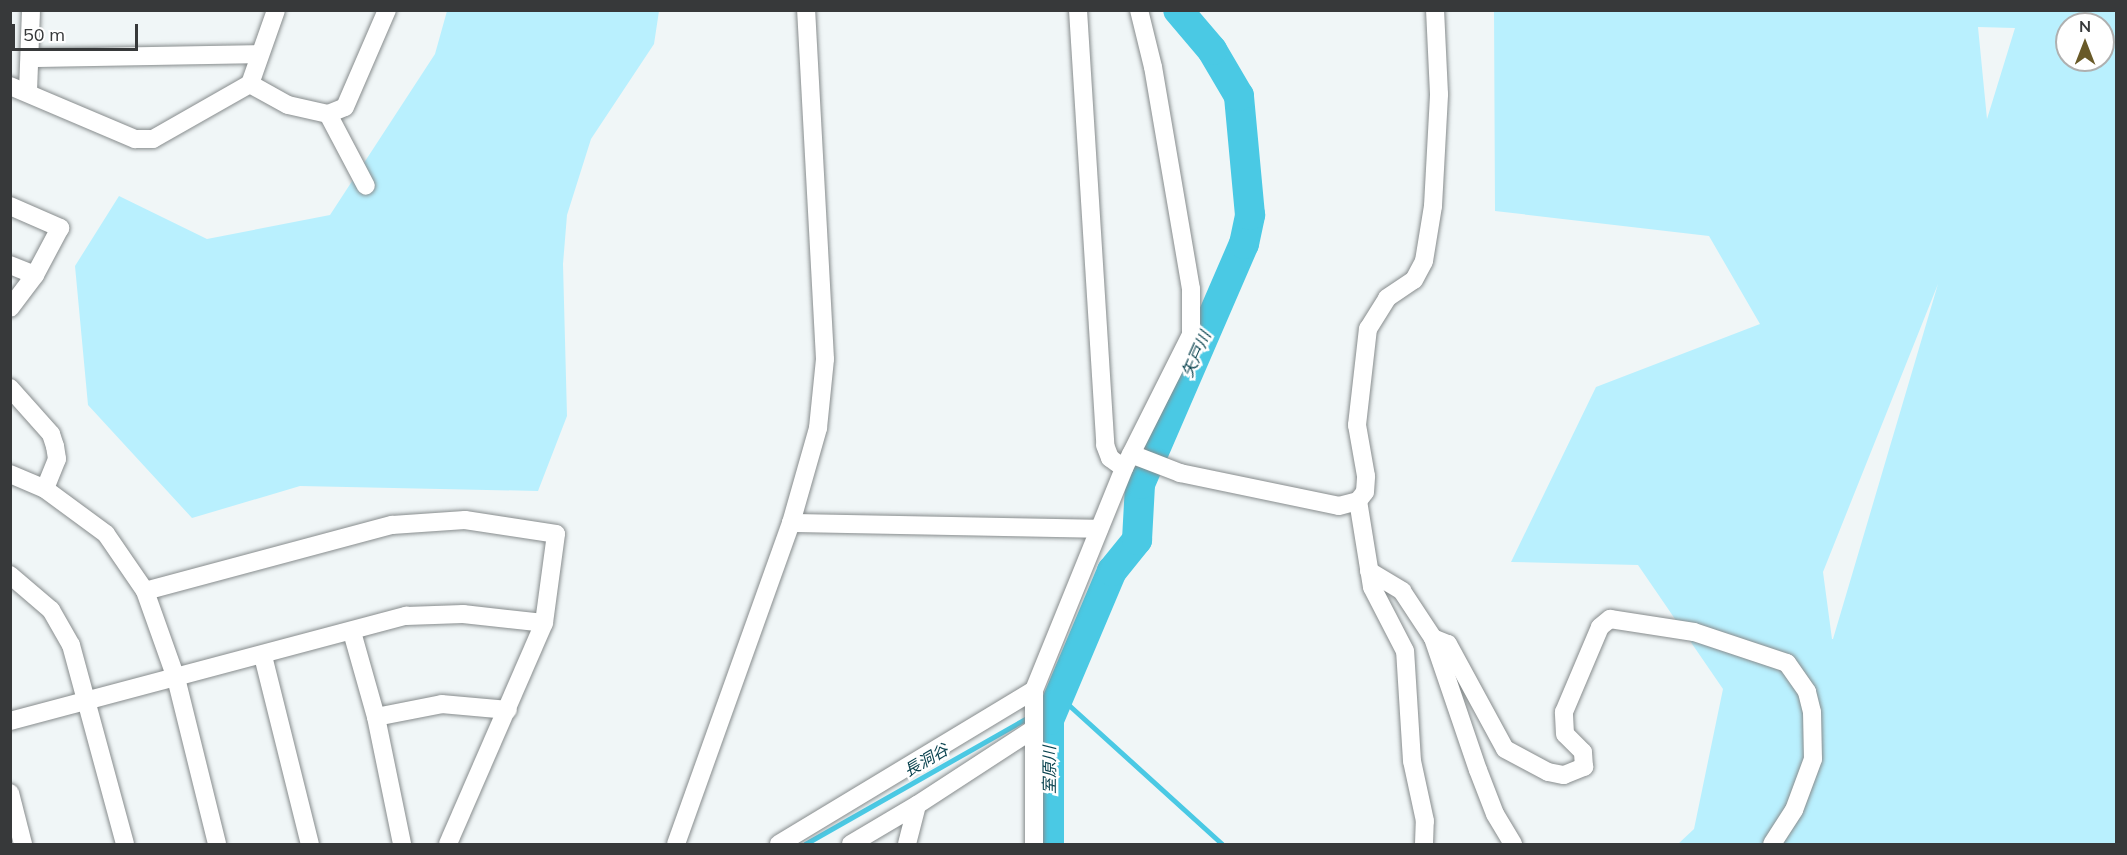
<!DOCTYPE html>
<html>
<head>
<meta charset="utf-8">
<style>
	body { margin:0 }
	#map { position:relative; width:2127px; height:855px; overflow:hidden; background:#f0f6f7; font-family:Mulish,"Noto Sans JP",sans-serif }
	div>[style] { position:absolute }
	.green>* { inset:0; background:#b9f0fe }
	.stream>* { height:5px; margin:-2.5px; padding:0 2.5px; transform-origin:2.5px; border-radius:2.5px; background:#4ac9e4 }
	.river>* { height:30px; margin:-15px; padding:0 15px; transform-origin:15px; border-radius:15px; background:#4ac9e4 }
	.roads { filter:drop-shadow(0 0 2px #878c8d) drop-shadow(0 0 2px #878c8d) }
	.minor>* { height:18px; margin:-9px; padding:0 9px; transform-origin:9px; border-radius:9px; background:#fff }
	span { translate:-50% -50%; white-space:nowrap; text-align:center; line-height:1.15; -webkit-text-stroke:5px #fff; paint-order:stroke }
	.water-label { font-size:16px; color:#0b4450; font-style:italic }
	.frame { position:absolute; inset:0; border:12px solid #37393a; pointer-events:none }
	.north { position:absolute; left:2055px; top:12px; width:60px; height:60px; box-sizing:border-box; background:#fff; border:2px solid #afb0b0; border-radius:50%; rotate:0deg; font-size:16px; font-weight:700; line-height:24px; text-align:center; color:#37393a }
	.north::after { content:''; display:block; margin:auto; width:21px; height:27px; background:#695a28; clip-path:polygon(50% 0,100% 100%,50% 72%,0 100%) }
	.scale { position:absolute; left:12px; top:24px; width:126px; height:27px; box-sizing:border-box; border:3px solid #37393a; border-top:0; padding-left:8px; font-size:18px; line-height:21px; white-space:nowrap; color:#37393a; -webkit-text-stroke:4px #fff; paint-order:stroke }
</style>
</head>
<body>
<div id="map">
	<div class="green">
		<div style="clip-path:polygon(447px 11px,659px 11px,654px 44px,591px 139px,567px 215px,563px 264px,567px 416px,538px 491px,300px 486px,192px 518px,88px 405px,75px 266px,119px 196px,207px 239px,330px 215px,435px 54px)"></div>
		<div style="clip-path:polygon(evenodd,1494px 11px,2116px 11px,2116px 844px,1678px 844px,1694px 829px,1723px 689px,1638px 565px,1511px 562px,1596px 387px,1760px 324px,1709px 236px,1495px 211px,1494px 11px,2067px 24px,2103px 24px,2103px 60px,2067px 60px,2067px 24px,1494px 11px,1978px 27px,2015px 28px,1987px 119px,1978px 27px,1494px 11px,1938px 284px,1833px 639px,1832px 639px,1823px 572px,1938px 284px)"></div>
	</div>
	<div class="stream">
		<div style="left:1038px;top:711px;width:26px;rotate:-29deg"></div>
		<div style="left:1061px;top:698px;width:217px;rotate:42.2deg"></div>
		<div style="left:805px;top:844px;width:259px;rotate:-29.6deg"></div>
	</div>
	<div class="river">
		<div style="left:1049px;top:844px;width:124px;rotate:-90deg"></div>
		<div style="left:1049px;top:720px;width:162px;rotate:-67.1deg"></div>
		<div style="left:1112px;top:571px;width:40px;rotate:-51deg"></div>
		<div style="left:1137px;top:540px;width:56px;rotate:-86.9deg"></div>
		<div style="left:1140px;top:484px;width:262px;rotate:-66.6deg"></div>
		<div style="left:1244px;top:244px;width:30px;rotate:-78deg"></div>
		<div style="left:1250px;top:215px;width:120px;rotate:-95.3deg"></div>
		<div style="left:1239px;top:96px;width:53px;rotate:-120.4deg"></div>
		<div style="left:1212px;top:50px;width:52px;rotate:-130.4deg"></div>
	</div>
	<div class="roads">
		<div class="minor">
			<div style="left:1078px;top:10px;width:436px;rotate:86.4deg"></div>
			<div style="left:1105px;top:445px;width:14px;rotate:69deg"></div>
			<div style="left:1110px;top:458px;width:17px;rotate:36deg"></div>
			<div style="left:32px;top:58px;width:225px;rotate:-1deg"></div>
			<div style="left:250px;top:84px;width:43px;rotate:28.9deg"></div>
			<div style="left:288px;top:105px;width:41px;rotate:12.7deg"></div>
			<div style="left:328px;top:114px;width:81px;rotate:62.2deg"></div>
			<div style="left:10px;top:86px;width:136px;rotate:23deg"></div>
			<div style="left:135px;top:139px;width:18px"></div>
			<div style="left:153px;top:139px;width:112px;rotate:-29.6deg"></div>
			<div style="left:250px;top:84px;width:78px;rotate:-70.6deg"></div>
			<div style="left:28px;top:92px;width:82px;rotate:-87.9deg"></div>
			<div style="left:328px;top:114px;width:18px;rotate:-22deg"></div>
			<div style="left:345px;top:107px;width:106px;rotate:-66.6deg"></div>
			<div style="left:10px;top:206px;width:55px;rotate:23.7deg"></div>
			<div style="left:60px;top:228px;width:53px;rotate:118deg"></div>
			<div style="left:35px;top:275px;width:41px;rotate:127.1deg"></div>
			<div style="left:10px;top:265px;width:27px;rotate:22deg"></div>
			<div style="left:10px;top:388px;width:62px;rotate:48.3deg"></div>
			<div style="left:51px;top:434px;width:13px;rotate:72deg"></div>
			<div style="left:55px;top:446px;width:13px;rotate:81deg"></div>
			<div style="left:57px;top:459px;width:32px;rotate:112deg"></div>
			<div style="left:1131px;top:454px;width:53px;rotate:21.2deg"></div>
			<div style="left:1180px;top:473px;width:162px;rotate:11.7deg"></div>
			<div style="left:1339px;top:506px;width:20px;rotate:-15deg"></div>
			<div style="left:10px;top:474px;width:38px;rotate:23deg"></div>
			<div style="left:45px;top:489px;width:76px;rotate:36.4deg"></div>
			<div style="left:106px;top:534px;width:69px;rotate:55.6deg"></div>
			<div style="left:145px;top:591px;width:92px;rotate:70.4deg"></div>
			<div style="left:176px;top:678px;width:171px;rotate:76.1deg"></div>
			<div style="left:791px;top:523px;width:308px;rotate:1.1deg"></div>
			<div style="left:1369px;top:571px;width:39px;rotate:31deg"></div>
			<div style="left:1402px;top:591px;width:56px;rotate:56.6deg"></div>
			<div style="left:1433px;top:638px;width:16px;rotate:22deg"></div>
			<div style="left:1448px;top:644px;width:119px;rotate:61.5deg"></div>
			<div style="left:1505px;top:749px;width:49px;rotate:28.1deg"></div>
			<div style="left:1548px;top:772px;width:16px;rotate:11deg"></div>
			<div style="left:1564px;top:775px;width:22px;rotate:-22deg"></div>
			<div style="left:1584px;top:767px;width:15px;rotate:-94deg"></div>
			<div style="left:1583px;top:752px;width:25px;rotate:-135deg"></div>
			<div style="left:1565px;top:734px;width:22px;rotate:-93deg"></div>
			<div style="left:1564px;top:712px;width:92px;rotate:-67deg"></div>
			<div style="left:1600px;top:627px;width:13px;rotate:-39deg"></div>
			<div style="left:1610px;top:619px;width:85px;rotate:8.8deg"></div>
			<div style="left:1694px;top:632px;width:98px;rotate:18.4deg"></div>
			<div style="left:1787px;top:663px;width:35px;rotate:55deg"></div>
			<div style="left:1807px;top:692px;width:21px;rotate:76deg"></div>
			<div style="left:1812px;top:712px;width:47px;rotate:88.8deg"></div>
			<div style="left:1813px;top:759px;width:54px;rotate:110.4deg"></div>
			<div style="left:1794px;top:810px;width:40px;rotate:122.9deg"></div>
			<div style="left:10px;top:575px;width:54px;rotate:40.5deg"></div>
			<div style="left:51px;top:610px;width:40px;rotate:60.3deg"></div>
			<div style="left:71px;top:645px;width:206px;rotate:74.8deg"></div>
			<div style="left:145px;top:591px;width:256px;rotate:-15deg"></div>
			<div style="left:392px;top:525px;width:73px;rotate:-3.9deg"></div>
			<div style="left:465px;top:520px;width:92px;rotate:8.7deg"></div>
			<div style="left:556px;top:534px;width:90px;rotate:97.7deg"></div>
			<div style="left:544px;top:623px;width:241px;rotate:113.5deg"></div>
			<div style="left:352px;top:632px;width:88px;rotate:74.2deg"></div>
			<div style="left:376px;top:717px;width:130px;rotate:78.4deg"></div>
			<div style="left:1433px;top:638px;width:139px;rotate:71.2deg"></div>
			<div style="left:1478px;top:770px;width:47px;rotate:68.9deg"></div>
			<div style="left:1495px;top:814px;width:35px;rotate:59deg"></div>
			<div style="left:263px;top:656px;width:194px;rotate:76deg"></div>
			<div style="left:376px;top:717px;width:67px;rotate:-11.1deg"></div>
			<div style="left:442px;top:704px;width:66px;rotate:5.2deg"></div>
			<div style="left:10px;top:721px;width:410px;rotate:-14.9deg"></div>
			<div style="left:406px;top:616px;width:57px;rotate:-2deg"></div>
			<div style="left:463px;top:614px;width:81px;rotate:6.3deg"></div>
			<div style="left:10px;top:793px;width:53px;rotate:75.7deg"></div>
			<div style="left:676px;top:844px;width:341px;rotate:-70.3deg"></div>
			<div style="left:791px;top:523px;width:99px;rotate:-74.1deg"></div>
			<div style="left:818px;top:428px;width:69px;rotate:-84.2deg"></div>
			<div style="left:825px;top:359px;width:350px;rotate:-93.1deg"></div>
			<div style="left:779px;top:844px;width:298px;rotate:-31.1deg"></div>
			<div style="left:851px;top:844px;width:77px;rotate:-30.6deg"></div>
			<div style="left:907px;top:844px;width:40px;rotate:-75.6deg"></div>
			<div style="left:917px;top:805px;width:137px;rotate:-33.1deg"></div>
			<div style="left:1034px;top:844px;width:154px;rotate:-90deg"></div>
			<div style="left:1034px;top:690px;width:240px;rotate:-67.9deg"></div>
			<div style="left:1124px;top:468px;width:149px;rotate:-63.3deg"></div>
			<div style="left:1191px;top:335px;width:46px;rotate:-90deg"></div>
			<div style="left:1191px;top:289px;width:225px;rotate:-99.7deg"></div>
			<div style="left:1153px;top:67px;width:59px;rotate:-103.8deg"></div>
			<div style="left:1424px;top:844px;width:23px;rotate:-88deg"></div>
			<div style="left:1425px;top:821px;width:61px;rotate:-102.2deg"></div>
			<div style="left:1412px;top:761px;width:110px;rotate:-93.6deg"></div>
			<div style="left:1405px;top:651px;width:72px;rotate:-117.3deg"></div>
			<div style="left:1372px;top:587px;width:87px;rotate:-99.2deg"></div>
			<div style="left:1358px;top:501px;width:11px;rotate:-52deg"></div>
			<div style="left:1365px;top:492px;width:16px;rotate:-86deg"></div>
			<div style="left:1366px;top:476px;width:52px;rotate:-100deg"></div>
			<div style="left:1357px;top:425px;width:97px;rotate:-83.5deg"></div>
			<div style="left:1368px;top:329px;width:36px;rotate:-58deg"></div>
			<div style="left:1387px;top:298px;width:32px;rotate:-34deg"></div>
			<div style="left:1414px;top:280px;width:21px;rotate:-62deg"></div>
			<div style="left:1424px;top:261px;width:56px;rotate:-80.7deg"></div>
			<div style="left:1433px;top:206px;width:112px;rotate:-86.9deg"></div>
			<div style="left:1439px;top:94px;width:84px;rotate:-92.7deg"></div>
		</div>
	</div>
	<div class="water-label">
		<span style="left:1196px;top:354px;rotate:-66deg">矢戸川</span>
		<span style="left:926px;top:760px;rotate:-30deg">長洞谷</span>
		<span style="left:1049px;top:770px;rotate:-90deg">室原川</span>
	</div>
	<div class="frame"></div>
	<div class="north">N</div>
	<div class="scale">50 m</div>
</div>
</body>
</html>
